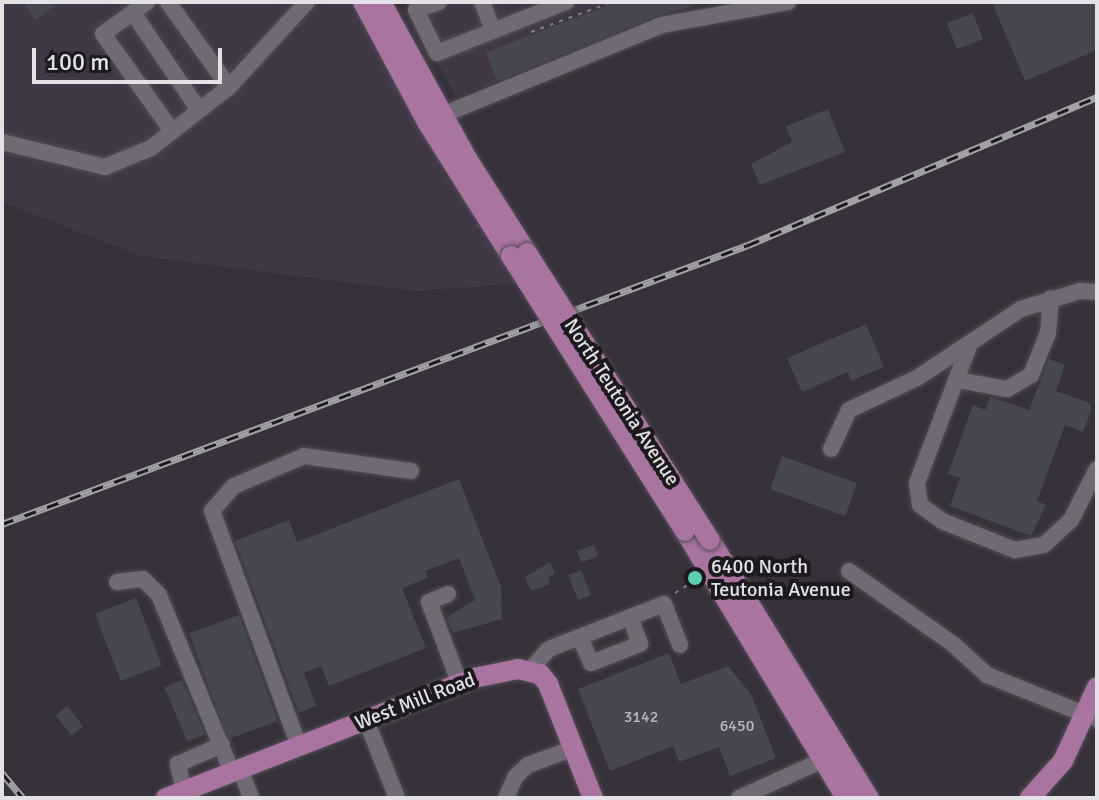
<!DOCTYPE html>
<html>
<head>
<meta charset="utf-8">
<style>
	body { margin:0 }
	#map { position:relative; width:1099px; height:800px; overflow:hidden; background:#36313a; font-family:Signika,sans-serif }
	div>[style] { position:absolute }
	.built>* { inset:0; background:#403847 }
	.building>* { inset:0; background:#464751; transform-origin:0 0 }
	.path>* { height:2px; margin-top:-1px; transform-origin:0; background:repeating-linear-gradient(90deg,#827e86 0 4px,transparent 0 10px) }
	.roads { filter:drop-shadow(0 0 2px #514d54) drop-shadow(0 0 2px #514d54) }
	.minor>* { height:16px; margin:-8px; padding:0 8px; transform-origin:8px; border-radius:8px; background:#6f6a74 }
	.major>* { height:20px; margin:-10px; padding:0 10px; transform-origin:10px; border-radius:10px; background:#a974a0 }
	.rail>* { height:7px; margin-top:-3.5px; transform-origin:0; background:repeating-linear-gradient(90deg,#1c1a1e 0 12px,#a4a0a7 0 24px); box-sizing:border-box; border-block:2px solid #a4a0a7 }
	.bridges { filter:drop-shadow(0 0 2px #514d54) drop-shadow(0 0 2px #514d54) }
	.major-bridge>* { height:20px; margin:-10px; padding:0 10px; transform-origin:10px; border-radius:10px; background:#a974a0 }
	.dots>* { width:22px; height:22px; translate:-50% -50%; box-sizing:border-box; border:4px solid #1c1a1e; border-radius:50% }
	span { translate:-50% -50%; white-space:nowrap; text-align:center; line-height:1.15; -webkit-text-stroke:8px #1c1a1e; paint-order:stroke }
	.number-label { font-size:16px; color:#bcbac2 }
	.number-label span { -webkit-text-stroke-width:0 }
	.street-label { font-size:20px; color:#e4e1e7 }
	.poi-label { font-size:20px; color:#e4e1e7 }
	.left { translate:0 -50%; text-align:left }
	.frame { position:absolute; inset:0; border:4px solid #e4e1e7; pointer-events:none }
	.scale { position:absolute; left:32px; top:48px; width:190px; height:36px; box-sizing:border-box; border:4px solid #e4e1e7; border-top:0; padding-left:10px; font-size:24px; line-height:28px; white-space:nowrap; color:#e4e1e7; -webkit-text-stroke:6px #1c1a1e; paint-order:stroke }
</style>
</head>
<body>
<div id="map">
	<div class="built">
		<div style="clip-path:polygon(2px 2px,363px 2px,527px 283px,416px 291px,141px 256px,2px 202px)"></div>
		<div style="clip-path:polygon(405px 2px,705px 2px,456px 97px)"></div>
	</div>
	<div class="building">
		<div style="clip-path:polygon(23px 2px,60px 2px,35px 20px)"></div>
		<div style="clip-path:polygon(618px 2px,702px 3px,658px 15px,497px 81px,486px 52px)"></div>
		<div style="clip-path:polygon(992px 2px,1097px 2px,1097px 50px,1025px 81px)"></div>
		<div style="left:973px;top:13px;width:28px;height:28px;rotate:69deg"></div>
		<div style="clip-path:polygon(828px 109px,845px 152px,760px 185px,751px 164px,792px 142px,786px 126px)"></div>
		<div style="clip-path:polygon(866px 324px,884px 367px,851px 381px,848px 372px,802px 392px,787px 358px)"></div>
		<div style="clip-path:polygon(1049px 359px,1065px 365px,1056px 391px,1090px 403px,1091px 411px,1083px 432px,1065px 425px,1037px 501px,1046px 505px,1031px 536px,950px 506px,960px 478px,948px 474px,973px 405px,985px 410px,990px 397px,1029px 410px)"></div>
		<div style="left:782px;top:456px;width:80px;height:35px;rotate:20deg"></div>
		<div style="clip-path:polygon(459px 479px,501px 587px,502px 619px,453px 633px,447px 617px,475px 600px,459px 558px,425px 571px,428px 578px,402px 588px,426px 648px,329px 686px,321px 666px,304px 673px,316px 706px,299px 713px,235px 541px,289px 520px,297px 542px)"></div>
		<div style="left:594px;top:545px;width:12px;height:18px;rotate:70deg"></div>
		<div style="clip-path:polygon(550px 562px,555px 574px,548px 577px,550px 584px,531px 591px,525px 577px)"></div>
		<div style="left:581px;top:570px;width:27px;height:14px;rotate:68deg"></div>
		<div style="left:136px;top:598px;width:72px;height:44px;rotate:69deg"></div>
		<div style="left:239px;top:615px;width:113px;height:53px;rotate:70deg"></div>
		<div style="clip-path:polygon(669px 653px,681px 684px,728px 666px,751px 694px,776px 758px,730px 776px,719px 747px,679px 762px,673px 746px,610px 771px,578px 689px)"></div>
		<div style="left:182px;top:680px;width:59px;height:19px;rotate:67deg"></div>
		<div style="left:67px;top:706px;width:26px;height:15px;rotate:51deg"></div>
	</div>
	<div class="path">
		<div style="left:531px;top:32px;width:86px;rotate:-20.3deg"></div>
		<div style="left:675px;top:593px;width:22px;rotate:-32deg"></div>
	</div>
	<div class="roads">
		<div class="minor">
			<div style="left:147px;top:2px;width:54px;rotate:144deg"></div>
			<div style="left:103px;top:34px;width:119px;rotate:54.6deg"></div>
			<div style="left:439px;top:2px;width:24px;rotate:161deg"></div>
			<div style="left:416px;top:10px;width:48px;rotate:64deg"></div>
			<div style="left:437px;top:53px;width:139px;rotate:-21.6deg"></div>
			<div style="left:482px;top:2px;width:31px;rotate:69deg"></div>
			<div style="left:133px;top:13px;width:117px;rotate:55.8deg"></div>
			<div style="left:229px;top:87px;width:115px;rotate:-47.5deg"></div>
			<div style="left:435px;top:118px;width:245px;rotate:-22.3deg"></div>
			<div style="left:662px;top:25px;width:128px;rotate:-10.3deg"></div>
			<div style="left:2px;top:142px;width:106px;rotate:13.6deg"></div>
			<div style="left:105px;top:167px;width:50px;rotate:-22.4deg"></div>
			<div style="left:151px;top:148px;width:99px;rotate:-38deg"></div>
			<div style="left:229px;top:87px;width:105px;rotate:-125.7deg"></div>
			<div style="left:969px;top:346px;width:147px;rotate:110.8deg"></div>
			<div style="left:917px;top:483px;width:22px;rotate:82deg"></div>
			<div style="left:920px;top:505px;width:27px;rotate:36deg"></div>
			<div style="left:942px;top:521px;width:79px;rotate:21.7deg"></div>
			<div style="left:1015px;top:550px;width:29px;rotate:-10deg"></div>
			<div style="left:1044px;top:545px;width:37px;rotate:-43deg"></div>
			<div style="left:1071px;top:520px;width:57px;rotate:-63deg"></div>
			<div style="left:958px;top:380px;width:50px;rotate:10.4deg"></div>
			<div style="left:1007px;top:389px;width:28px;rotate:-30deg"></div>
			<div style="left:1031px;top:375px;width:45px;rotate:-68deg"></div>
			<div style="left:1048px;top:333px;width:35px;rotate:-85deg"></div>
			<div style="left:831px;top:449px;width:43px;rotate:-65.2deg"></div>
			<div style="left:849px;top:410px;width:75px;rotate:-25.2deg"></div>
			<div style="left:917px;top:378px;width:125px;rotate:-33.6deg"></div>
			<div style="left:1021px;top:309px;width:62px;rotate:-17deg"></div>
			<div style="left:1080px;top:291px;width:17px;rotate:3deg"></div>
			<div style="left:849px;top:571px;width:127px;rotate:35.1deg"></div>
			<div style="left:953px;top:644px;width:46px;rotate:42.4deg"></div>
			<div style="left:987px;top:675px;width:118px;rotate:21.8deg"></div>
			<div style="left:117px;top:582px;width:26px;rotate:-7deg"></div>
			<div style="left:143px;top:579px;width:23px;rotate:45deg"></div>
			<div style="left:159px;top:595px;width:191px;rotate:67.6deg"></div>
			<div style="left:448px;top:594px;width:21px;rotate:157deg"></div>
			<div style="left:429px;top:602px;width:88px;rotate:69.3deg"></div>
			<div style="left:580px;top:637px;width:28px;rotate:67deg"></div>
			<div style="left:591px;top:663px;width:53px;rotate:-21.2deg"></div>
			<div style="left:640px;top:644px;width:29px;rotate:-110deg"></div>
			<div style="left:530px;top:670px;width:28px;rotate:-48deg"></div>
			<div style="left:549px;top:649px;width:123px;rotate:-21.4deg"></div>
			<div style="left:664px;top:604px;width:44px;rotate:68.7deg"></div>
			<div style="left:366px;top:720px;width:84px;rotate:68.3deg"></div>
			<div style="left:299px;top:746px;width:251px;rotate:-110.3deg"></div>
			<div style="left:212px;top:511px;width:33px;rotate:-49deg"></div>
			<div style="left:234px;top:486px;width:76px;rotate:-23.2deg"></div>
			<div style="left:304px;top:456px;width:108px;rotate:8deg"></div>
			<div style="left:240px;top:769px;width:31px;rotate:69deg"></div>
			<div style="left:184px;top:791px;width:28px;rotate:-103deg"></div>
			<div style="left:178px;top:764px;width:48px;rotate:-23.4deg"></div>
			<div style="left:506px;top:798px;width:24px;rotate:-66deg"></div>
			<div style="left:516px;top:776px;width:16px;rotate:-43deg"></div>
			<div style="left:528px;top:765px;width:49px;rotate:-20.3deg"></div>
			<div style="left:739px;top:798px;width:102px;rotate:-24.3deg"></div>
		</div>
		<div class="major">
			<div style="left:363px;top:2px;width:136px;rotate:61.9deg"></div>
			<div style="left:427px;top:122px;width:158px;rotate:57.9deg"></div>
			<div style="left:381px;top:2px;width:180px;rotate:61.2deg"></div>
			<div style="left:468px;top:160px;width:110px;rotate:57.6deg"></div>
			<div style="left:685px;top:531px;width:312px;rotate:58.9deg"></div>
			<div style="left:710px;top:540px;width:303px;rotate:58.4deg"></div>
			<div style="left:166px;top:798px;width:331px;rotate:-21.3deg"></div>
			<div style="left:474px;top:678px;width:45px;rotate:-11.6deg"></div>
			<div style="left:518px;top:669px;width:23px;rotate:13deg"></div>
			<div style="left:540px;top:674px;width:13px;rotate:51deg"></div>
			<div style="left:548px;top:684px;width:123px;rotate:68.5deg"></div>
			<div style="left:1030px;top:798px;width:50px;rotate:-48.3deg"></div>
			<div style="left:1063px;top:761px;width:81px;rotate:-65.3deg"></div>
		</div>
	</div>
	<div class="rail">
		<div style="left:2px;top:524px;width:796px;rotate:-20.51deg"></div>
		<div style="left:748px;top:245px;width:379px;rotate:-23deg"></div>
		<div style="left:2px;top:773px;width:33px;rotate:50deg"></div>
	</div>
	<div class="bridges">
		<div class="major-bridge">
			<div style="left:527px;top:253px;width:340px;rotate:57.5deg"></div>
			<div style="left:511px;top:256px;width:325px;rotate:57.7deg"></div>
		</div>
	</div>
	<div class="dots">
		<div style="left:695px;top:578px;background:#5eceb8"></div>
	</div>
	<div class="number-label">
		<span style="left:641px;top:717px">3142</span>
		<span style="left:737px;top:726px">6450</span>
	</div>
	<div class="street-label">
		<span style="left:622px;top:402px;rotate:57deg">North Teutonia Avenue</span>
		<span style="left:415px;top:701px;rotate:-21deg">West Mill Road</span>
	</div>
	<div class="poi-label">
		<span class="left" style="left:711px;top:578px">6400 North<br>Teutonia Avenue</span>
	</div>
	<div class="frame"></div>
	<div class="scale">100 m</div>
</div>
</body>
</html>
